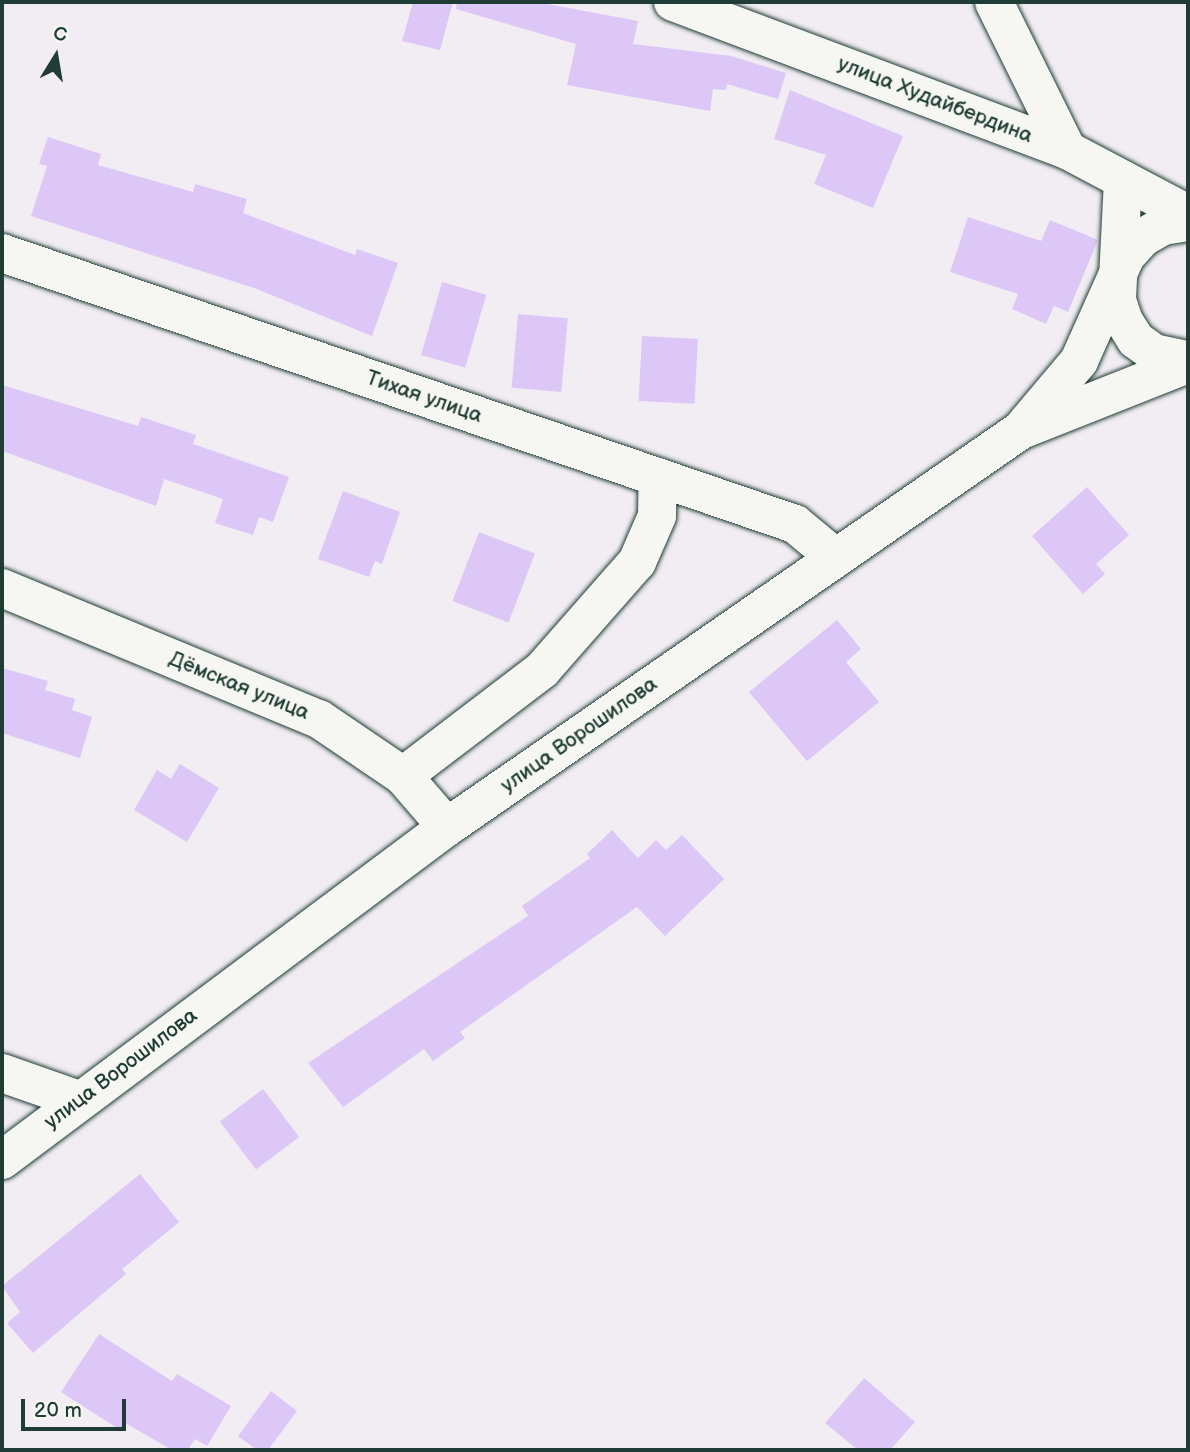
<!DOCTYPE html>
<html>
<head>
<meta charset="utf-8">
<style>
	body { margin:0 }
	#map { position:relative; width:1190px; height:1452px; overflow:hidden; background:#f1edf3; font-family:"Balsamiq Sans",sans-serif }
	div>[style] { position:absolute }
	.building>* { inset:0; background:#dcc7f7; transform-origin:0 0 }
	.roads { filter:drop-shadow(0 0 2px #1f3d34) drop-shadow(0 0 2px #1f3d34) }
	.minor>* { height:38px; margin:-19px; padding:0 19px; transform-origin:19px; border-radius:19px; background:#f6f6f2 }
	span { translate:-50% -50%; white-space:nowrap; text-align:center; line-height:1.15; -webkit-text-stroke:5px #f6f6f2; paint-order:stroke }
	.street-label { font-size:21px; color:#1f3d34 }
	.frame { position:absolute; inset:0; border:4px solid #1f3d34; pointer-events:none }
	.north { position:absolute; left:21px; top:21px; width:70px; height:70px; -webkit-text-stroke:5px #f6f6f2; paint-order:stroke; rotate:11deg; font-size:19px; font-weight:700; line-height:28px; text-align:center; color:#1f3d34 }
	.north::after { content:''; display:block; margin:auto; width:24px; height:32px; background:#1f3d34; clip-path:polygon(50% 0,100% 100%,50% 72%,0 100%) }
	.scale { position:absolute; left:21px; top:1399px; width:105px; height:32px; box-sizing:border-box; border:4px solid #1f3d34; border-top:0; padding-left:9px; font-size:21px; line-height:24px; white-space:nowrap; color:#1f3d34; -webkit-text-stroke:5px #f6f6f2; paint-order:stroke }
</style>
</head>
<body>
<div id="map">
	<div class="building">
		<div style="clip-path:polygon(413px 2px,453px 2px,440px 50px,402px 41px)"></div>
		<div style="clip-path:polygon(457px 2px,537px 2px,638px 21px,633px 44px,731px 56px,786px 73px,778px 99px,727px 84px,726px 90px,713px 89px,710px 111px,567px 85px,576px 44px,456px 9px)"></div>
		<div style="clip-path:polygon(790px 90px,903px 136px,873px 208px,814px 184px,826px 155px,774px 139px)"></div>
		<div style="clip-path:polygon(48px 137px,101px 154px,98px 165px,193px 192px,195px 184px,247px 199px,243px 213px,355px 255px,357px 249px,398px 263px,372px 336px,254px 288px,31px 216px,47px 166px,39px 164px)"></div>
		<div style="clip-path:polygon(968px 217px,1041px 241px,1050px 220px,1098px 240px,1068px 312px,1054px 306px,1046px 324px,1012px 309px,1018px 294px,950px 272px)"></div>
		<div style="left:442px;top:282px;width:46px;height:76px;rotate:16deg"></div>
		<div style="left:518px;top:314px;width:50px;height:74px;rotate:5deg"></div>
		<div style="left:642px;top:336px;width:56px;height:65px;rotate:3deg"></div>
		<div style="clip-path:polygon(2px 385px,138px 426px,141px 417px,196px 435px,193px 444px,289px 477px,273px 522px,259px 517px,253px 535px,215px 523px,223px 499px,164px 479px,156px 506px,2px 451px)"></div>
		<div style="clip-path:polygon(1087px 487px,1129px 535px,1096px 564px,1105px 574px,1083px 594px,1032px 536px)"></div>
		<div style="clip-path:polygon(343px 491px,400px 512px,382px 564px,375px 561px,369px 577px,318px 559px)"></div>
		<div style="left:479px;top:532px;width:60px;height:74px;rotate:21deg"></div>
		<div style="clip-path:polygon(837px 620px,861px 649px,846px 662px,879px 702px,807px 761px,749px 692px)"></div>
		<div style="clip-path:polygon(2px 668px,48px 681px,45px 690px,75px 699px,72px 710px,92px 717px,80px 758px,2px 733px)"></div>
		<div style="clip-path:polygon(180px 764px,219px 788px,187px 842px,134px 810px,157px 770px,171px 779px)"></div>
		<div style="clip-path:polygon(612px 830px,638px 858px,656px 840px,666px 850px,682px 835px,724px 879px,665px 936px,637px 907px,460px 1032px,465px 1038px,433px 1061px,424px 1049px,343px 1107px,308px 1063px,528px 916px,522px 906px,590px 858px,587px 854px)"></div>
		<div style="left:263px;top:1089px;width:60px;height:54px;rotate:53deg"></div>
		<div style="clip-path:polygon(140px 1174px,179px 1222px,122px 1269px,126px 1274px,33px 1353px,7px 1323px,20px 1312px,2px 1286px)"></div>
		<div style="clip-path:polygon(99px 1334px,172px 1381px,177px 1374px,231px 1406px,207px 1446px,195px 1439px,188px 1450px,172px 1450px,125px 1423px,120px 1430px,61px 1392px)"></div>
		<div style="clip-path:polygon(864px 1378px,915px 1422px,890px 1450px,858px 1450px,825px 1423px)"></div>
		<div style="clip-path:polygon(271px 1391px,297px 1411px,268px 1450px,257px 1450px,238px 1436px)"></div>
	</div>
	<div class="roads">
		<div class="minor">
			<div style="left:673px;top:2px;width:421px;rotate:20.6deg"></div>
			<div style="left:1067px;top:150px;width:137px;rotate:27.9deg"></div>
			<div style="left:994px;top:2px;width:165px;rotate:63.7deg"></div>
			<div style="left:1123px;top:180px;width:120px;rotate:92.9deg"></div>
			<div style="left:1117px;top:300px;width:22px;rotate:72deg"></div>
			<div style="left:1124px;top:321px;width:22px;rotate:58deg"></div>
			<div style="left:1136px;top:340px;width:22px;rotate:36deg"></div>
			<div style="left:1154px;top:353px;width:35px;rotate:12deg"></div>
			<div style="left:2px;top:253px;width:838px;rotate:18.87deg"></div>
			<div style="left:795px;top:524px;width:53px;rotate:39.7deg"></div>
			<div style="left:1025px;top:425px;width:84px;rotate:-49.8deg"></div>
			<div style="left:1079px;top:361px;width:115px;rotate:-65.9deg"></div>
			<div style="left:1126px;top:256px;width:24px;rotate:-48deg"></div>
			<div style="left:1142px;top:238px;width:24px;rotate:-30deg"></div>
			<div style="left:1163px;top:226px;width:25px;rotate:-9deg"></div>
			<div style="left:2px;top:588px;width:343px;rotate:22.5deg"></div>
			<div style="left:319px;top:719px;width:102px;rotate:34.2deg"></div>
			<div style="left:403px;top:776px;width:67px;rotate:49.2deg"></div>
			<div style="left:403px;top:776px;width:175px;rotate:-37.3deg"></div>
			<div style="left:542px;top:670px;width:144px;rotate:-48.7deg"></div>
			<div style="left:637px;top:562px;width:50px;rotate:-66.5deg"></div>
			<div style="left:657px;top:516px;width:39px;rotate:-89deg"></div>
			<div style="left:2px;top:1073px;width:82px;rotate:19.3deg"></div>
			<div style="left:2px;top:1160px;width:556px;rotate:-36.81deg"></div>
			<div style="left:447px;top:827px;width:698px;rotate:-34.67deg"></div>
			<div style="left:1021px;top:430px;width:180px;rotate:-21.6deg"></div>
		</div>
	</div>
	<div class="street-label">
		<span style="left:935px;top:100px;rotate:21deg">улица Худайбердина</span>
		<span style="left:424px;top:397px;rotate:19deg">Тихая улица</span>
		<span style="left:239px;top:686px;rotate:22deg">Дёмская улица</span>
		<span style="left:579px;top:735px;rotate:-35deg">улица Ворошилова</span>
		<span style="left:121px;top:1069px;rotate:-37deg">улица Ворошилова</span>
	</div>
	<div class="frame"></div>
	<div class="north">С</div>
	<div class="scale">20 m</div>
</div>
</body>
</html>
